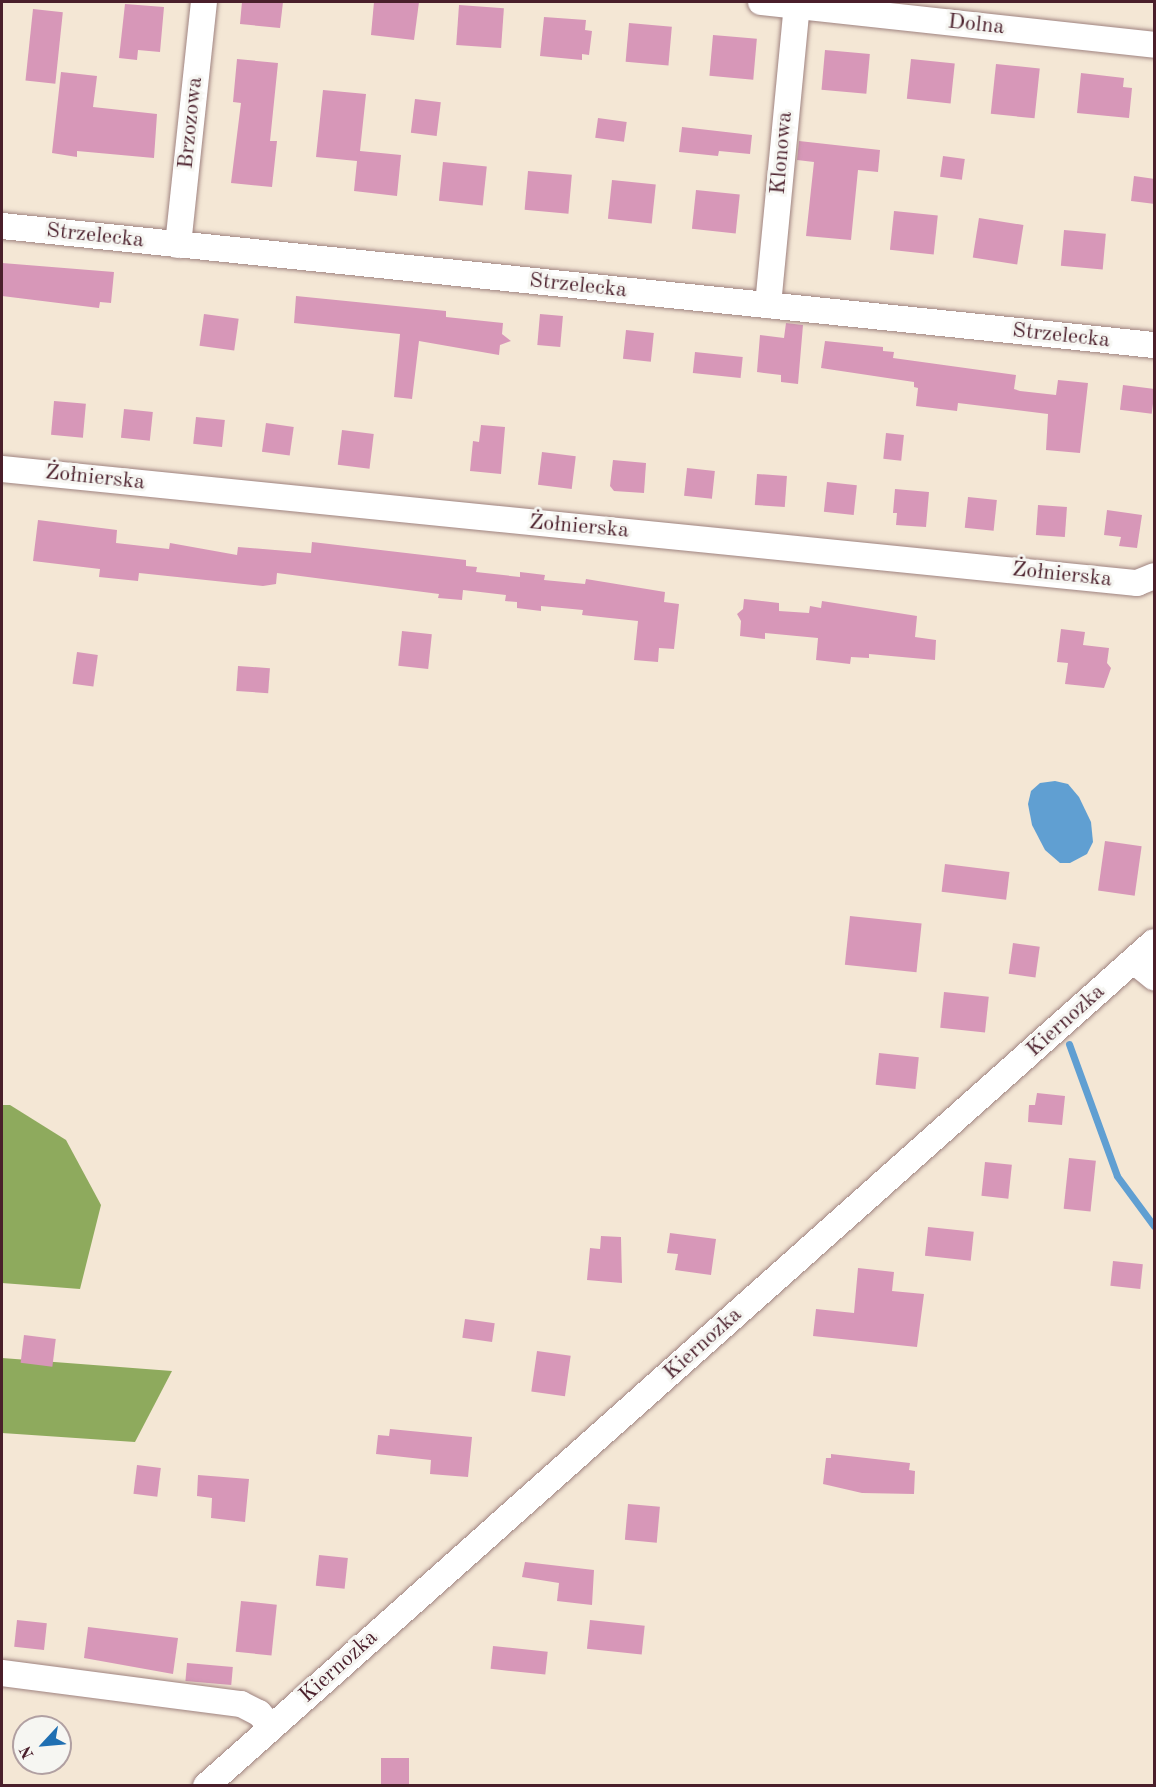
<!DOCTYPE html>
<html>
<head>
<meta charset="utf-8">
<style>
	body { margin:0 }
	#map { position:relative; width:1156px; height:1787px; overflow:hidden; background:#f4e7d5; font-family:"Old Standard TT",serif }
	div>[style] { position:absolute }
	.forest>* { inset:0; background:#8eaa5d }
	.water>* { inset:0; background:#609fd2 }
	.stream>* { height:7px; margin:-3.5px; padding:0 3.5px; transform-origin:3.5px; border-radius:3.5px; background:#609fd2 }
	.building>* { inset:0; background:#d797b8; transform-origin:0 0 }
	.roads { filter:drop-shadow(0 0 2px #9f8380) drop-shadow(0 0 2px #9f8380) }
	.minor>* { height:26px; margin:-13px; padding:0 13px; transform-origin:13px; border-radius:13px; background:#fff }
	span { translate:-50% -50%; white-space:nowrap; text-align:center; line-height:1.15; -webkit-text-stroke:6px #f6f6f2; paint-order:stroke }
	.street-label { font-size:22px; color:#4a1f2b }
	.frame { position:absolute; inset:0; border:3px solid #4a1f2b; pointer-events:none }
	.north { position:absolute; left:12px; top:1715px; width:60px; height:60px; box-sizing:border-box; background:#f6f6f2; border:2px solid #b1a0a2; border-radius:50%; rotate:244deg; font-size:16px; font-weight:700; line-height:24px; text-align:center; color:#4a1f2b }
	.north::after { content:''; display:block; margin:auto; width:21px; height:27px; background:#1f6fb2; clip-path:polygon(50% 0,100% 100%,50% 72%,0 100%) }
</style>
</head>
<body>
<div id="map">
	<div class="forest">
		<div style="clip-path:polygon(2px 1105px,10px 1105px,66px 1140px,101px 1205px,80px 1289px,2px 1283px)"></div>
		<div style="clip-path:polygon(2px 1358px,172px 1371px,135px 1442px,2px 1433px)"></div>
	</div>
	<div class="water">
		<div style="clip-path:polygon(1055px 781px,1068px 784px,1079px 797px,1091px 822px,1093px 842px,1087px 854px,1070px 863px,1060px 863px,1045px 850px,1032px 825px,1028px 804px,1031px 791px,1040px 783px)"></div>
	</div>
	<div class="stream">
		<div style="left:1069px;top:1044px;width:140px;rotate:70deg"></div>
		<div style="left:1117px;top:1176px;width:62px;rotate:53.5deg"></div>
	</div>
	<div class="building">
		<div style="clip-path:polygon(242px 2px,283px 2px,280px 28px,240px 24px)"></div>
		<div style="clip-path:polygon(374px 2px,419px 2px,414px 40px,371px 35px)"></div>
		<div style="clip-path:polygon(125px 4px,164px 7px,160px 52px,138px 50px,137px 60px,119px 58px)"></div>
		<div style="left:459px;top:5px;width:45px;height:40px;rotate:4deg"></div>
		<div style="left:33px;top:9px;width:30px;height:72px;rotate:6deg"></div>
		<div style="clip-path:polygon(544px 17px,586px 20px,585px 30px,592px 31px,589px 55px,582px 54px,582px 60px,540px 56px)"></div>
		<div style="left:629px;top:23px;width:43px;height:39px;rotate:5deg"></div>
		<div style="left:713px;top:35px;width:44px;height:41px;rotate:5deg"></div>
		<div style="left:825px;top:50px;width:45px;height:40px;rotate:5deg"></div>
		<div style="clip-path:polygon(237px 59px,278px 63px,270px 141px,277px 141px,272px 187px,231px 183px,241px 103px,233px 102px)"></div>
		<div style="left:911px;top:59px;width:44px;height:40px;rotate:6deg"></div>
		<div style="left:996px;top:64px;width:44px;height:50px;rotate:6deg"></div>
		<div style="clip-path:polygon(61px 72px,97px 76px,93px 107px,157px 114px,154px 158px,77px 151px,77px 157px,52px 153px)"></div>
		<div style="clip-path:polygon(1081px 73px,1124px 78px,1123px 87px,1132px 88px,1129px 118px,1077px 113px)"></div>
		<div style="clip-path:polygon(323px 90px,366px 94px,360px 151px,401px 155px,397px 196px,354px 191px,357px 161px,316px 157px)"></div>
		<div style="left:415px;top:99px;width:26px;height:34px;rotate:7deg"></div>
		<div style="left:598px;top:118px;width:29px;height:20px;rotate:8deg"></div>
		<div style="clip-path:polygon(682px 127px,752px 135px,750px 154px,719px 151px,718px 156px,679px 152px)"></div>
		<div style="clip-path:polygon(799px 141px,880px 150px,878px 172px,858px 170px,851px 240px,806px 236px,814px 162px,797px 160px)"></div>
		<div style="left:943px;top:156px;width:22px;height:21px;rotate:8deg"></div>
		<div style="left:443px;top:162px;width:44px;height:39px;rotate:6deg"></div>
		<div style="left:528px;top:171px;width:44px;height:39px;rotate:5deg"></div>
		<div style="clip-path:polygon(1134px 176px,1155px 179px,1155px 204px,1131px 201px)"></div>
		<div style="left:612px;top:180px;width:44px;height:39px;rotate:6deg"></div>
		<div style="left:696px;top:190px;width:44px;height:39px;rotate:6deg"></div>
		<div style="left:894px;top:211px;width:44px;height:39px;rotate:6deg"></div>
		<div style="left:979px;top:218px;width:45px;height:40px;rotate:9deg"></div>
		<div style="left:1064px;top:230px;width:42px;height:36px;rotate:5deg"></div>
		<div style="clip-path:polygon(2px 263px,114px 272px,111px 303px,100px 302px,99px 308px,2px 296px)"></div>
		<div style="clip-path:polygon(296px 296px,446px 311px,446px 317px,503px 323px,502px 334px,511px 341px,500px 345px,499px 355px,419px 341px,412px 399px,394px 397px,400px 334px,294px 323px)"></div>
		<div style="left:204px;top:314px;width:35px;height:32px;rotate:8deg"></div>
		<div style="left:540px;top:314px;width:23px;height:31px;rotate:5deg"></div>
		<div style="clip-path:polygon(786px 323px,803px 325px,798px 384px,781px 382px,781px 375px,757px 372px,760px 335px,784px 338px)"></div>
		<div style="left:626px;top:330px;width:28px;height:29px;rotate:6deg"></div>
		<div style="clip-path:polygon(825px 341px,883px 347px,883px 351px,894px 352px,893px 358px,1016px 375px,1014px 389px,1020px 391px,1056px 395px,1058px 380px,1088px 383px,1080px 453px,1046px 450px,1048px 414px,958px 403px,957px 411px,916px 406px,918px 388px,914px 387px,914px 382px,821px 368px)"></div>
		<div style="left:695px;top:352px;width:48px;height:21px;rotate:6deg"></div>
		<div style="left:1123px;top:385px;width:32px;height:25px;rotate:7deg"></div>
		<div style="left:54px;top:401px;width:32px;height:34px;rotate:5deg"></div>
		<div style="left:124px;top:409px;width:29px;height:29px;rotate:6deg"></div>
		<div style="left:196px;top:417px;width:29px;height:27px;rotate:6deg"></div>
		<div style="left:266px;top:423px;width:28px;height:29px;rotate:8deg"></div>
		<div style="clip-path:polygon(481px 425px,505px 427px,501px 474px,470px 471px,473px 441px,479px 442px)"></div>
		<div style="left:342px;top:430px;width:32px;height:35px;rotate:7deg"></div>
		<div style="left:886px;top:433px;width:18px;height:26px;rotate:6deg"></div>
		<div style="left:542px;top:452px;width:34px;height:33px;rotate:7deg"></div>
		<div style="clip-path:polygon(613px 460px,646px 463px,644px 493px,614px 491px,610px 486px)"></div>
		<div style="left:687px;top:468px;width:28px;height:28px;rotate:6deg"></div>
		<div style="left:757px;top:474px;width:30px;height:31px;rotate:4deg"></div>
		<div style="left:827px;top:482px;width:30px;height:30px;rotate:6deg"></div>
		<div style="clip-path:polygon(895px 489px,929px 492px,926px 527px,896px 525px,897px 513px,893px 513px)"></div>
		<div style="left:968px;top:497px;width:29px;height:31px;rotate:6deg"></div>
		<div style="left:1038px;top:505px;width:29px;height:30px;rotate:4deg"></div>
		<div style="clip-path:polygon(1107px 510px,1142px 515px,1137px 548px,1119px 546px,1121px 537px,1104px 535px)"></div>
		<div style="clip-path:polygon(38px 520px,117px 530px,116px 543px,169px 549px,170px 543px,237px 555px,238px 547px,311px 553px,312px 542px,466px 560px,466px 566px,477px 567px,476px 572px,520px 577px,520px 572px,545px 575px,544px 580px,585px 584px,586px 579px,665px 592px,664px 602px,679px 604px,674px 649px,659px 648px,658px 662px,634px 660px,638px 621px,582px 615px,583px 610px,541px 606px,541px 611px,517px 608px,517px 602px,505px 601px,506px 595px,463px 590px,462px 600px,438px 598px,439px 594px,277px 573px,276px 584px,263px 586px,139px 573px,138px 581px,99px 577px,100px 569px,33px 561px)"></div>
		<div style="clip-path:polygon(744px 599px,779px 603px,779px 611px,809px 613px,810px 606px,821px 608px,822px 601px,917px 616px,915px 637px,936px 640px,935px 660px,869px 654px,869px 658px,851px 657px,850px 664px,816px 660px,818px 638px,765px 633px,765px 639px,740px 636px,741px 621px,737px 614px,743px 609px)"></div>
		<div style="clip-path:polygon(1061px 629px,1085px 632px,1083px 645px,1109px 648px,1107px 663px,1111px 668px,1104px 688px,1065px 684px,1068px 663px,1057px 662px)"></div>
		<div style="left:402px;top:631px;width:30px;height:35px;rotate:6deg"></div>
		<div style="left:77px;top:652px;width:21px;height:32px;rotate:8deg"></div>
		<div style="left:238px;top:666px;width:32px;height:25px;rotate:4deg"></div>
		<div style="left:1105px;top:841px;width:37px;height:50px;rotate:8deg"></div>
		<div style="left:945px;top:864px;width:65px;height:28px;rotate:7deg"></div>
		<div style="left:850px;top:916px;width:72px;height:49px;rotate:6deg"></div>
		<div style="left:1013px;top:943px;width:27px;height:31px;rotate:8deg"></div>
		<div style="left:944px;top:992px;width:45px;height:36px;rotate:6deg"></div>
		<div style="left:879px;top:1053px;width:40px;height:32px;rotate:6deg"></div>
		<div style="clip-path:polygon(1037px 1093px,1065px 1096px,1062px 1125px,1028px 1122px,1029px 1105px,1035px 1105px)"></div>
		<div style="left:1069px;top:1158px;width:27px;height:51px;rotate:6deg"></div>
		<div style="left:985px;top:1162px;width:27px;height:34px;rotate:6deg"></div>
		<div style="left:928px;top:1227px;width:46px;height:29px;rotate:6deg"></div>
		<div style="clip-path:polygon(670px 1233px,716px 1239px,711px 1275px,675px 1270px,678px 1254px,667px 1253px)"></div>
		<div style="clip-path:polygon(601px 1236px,621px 1237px,622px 1283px,587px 1280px,590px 1248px,600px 1249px)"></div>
		<div style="left:1113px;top:1261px;width:30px;height:25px;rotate:6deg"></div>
		<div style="clip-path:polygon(858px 1268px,894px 1272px,892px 1291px,924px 1294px,917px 1347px,813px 1336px,816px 1309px,854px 1313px)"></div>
		<div style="left:465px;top:1319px;width:30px;height:19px;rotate:8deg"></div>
		<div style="left:24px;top:1335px;width:32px;height:28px;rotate:7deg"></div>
		<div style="left:537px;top:1351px;width:34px;height:41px;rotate:8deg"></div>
		<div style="clip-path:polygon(390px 1429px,472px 1437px,468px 1477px,430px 1474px,431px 1460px,376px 1454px,378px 1435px,389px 1436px)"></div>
		<div style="clip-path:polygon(831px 1454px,910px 1463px,909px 1470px,915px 1471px,914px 1494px,862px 1493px,823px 1484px,826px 1458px,831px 1458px)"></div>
		<div style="left:137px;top:1465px;width:24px;height:29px;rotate:7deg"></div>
		<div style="clip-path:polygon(198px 1475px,249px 1479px,245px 1522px,211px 1518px,212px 1498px,197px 1496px)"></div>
		<div style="left:628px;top:1504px;width:32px;height:36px;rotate:5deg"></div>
		<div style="left:319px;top:1555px;width:29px;height:31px;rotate:6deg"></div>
		<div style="clip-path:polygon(525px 1562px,594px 1570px,592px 1605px,557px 1601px,559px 1583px,522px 1577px)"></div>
		<div style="left:241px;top:1601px;width:36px;height:51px;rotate:6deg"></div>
		<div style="left:17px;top:1620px;width:30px;height:27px;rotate:6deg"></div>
		<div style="left:590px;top:1620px;width:55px;height:29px;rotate:6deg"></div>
		<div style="clip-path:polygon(88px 1627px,178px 1638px,173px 1674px,84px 1658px)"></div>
		<div style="left:493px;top:1646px;width:55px;height:23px;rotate:6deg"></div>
		<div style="left:187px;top:1663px;width:46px;height:18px;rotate:5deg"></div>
		<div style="left:381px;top:1758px;width:28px;height:27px"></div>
	</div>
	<div class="roads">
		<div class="minor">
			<div style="left:761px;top:2px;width:395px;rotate:6.2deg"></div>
			<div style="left:2px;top:226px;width:1158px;rotate:5.9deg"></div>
			<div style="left:178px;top:245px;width:244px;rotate:-83.9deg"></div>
			<div style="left:768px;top:305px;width:304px;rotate:-84.5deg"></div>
			<div style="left:2px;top:469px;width:1141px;rotate:5.74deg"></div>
			<div style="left:1137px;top:583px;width:18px;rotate:-22deg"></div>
			<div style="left:1134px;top:961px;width:26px;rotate:39deg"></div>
			<div style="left:2px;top:1673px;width:241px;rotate:7.4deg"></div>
			<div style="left:241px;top:1704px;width:20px;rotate:27deg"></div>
			<div style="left:259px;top:1713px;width:18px;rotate:49deg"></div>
			<div style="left:206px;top:1786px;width:1269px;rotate:-41.68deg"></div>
		</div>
	</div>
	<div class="street-label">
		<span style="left:976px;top:25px;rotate:6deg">Dolna</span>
		<span style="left:191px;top:123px;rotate:-84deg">Brzozowa</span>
		<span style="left:782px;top:153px;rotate:-85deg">Klonowa</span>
		<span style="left:95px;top:236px;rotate:6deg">Strzelecka</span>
		<span style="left:578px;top:286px;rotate:6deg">Strzelecka</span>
		<span style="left:1061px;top:336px;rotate:6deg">Strzelecka</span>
		<span style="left:95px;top:478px;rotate:6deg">Żołnierska</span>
		<span style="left:579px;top:527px;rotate:5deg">Żołnierska</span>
		<span style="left:1062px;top:575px;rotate:6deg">Żołnierska</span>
		<span style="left:1066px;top:1021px;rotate:-42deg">Kiernozka</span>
		<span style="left:703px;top:1344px;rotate:-42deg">Kiernozka</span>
		<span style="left:339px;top:1667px;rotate:-42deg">Kiernozka</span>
	</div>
	<div class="frame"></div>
	<div class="north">N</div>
</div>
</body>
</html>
